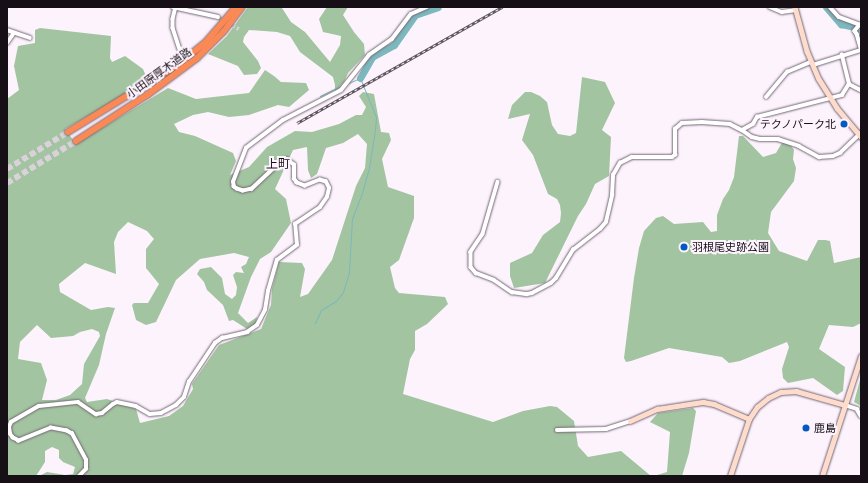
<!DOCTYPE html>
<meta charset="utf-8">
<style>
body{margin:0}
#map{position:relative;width:868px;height:483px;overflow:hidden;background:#fdf3fd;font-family:Montserrat,"Noto Sans JP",sans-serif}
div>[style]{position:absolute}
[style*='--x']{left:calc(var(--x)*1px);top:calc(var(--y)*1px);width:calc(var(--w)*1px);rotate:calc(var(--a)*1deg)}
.forest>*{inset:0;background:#a2c4a0}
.stream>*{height:1px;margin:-0.5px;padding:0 0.5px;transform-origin:0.5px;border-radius:0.5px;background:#7cb8bd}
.river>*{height:7px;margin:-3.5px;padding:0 3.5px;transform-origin:3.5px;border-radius:3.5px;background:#7cb8bd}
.street-tunnel>*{height:3.5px;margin-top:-1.75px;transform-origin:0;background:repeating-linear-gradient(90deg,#dad1da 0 3.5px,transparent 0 5.5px)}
.highway-tunnel>*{height:6px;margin-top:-3px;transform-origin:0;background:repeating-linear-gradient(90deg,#dad1da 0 6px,transparent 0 9px)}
.roads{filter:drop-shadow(0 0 1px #756674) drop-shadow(0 0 1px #756674)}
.street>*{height:3.5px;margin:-1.75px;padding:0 1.75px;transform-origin:1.75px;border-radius:1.75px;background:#fff}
.secondary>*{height:4.5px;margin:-2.25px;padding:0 2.25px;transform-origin:2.25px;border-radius:2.25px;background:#fedccc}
.highway>*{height:6px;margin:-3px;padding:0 3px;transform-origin:3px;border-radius:3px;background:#fb8956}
.rail>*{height:2.5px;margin-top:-1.25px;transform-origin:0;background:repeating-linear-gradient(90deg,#fdf3fd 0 3px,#5d565d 0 6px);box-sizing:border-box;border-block:1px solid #5d565d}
.dots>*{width:11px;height:11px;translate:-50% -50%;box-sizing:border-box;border:2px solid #fdf3fd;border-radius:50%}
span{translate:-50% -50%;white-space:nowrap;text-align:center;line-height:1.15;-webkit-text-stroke:4px #fdf3fd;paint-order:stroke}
.street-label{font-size:11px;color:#161016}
.poi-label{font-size:11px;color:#161016}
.right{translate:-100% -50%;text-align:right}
.left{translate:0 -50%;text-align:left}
.neighbourhood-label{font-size:12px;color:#161016}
.frame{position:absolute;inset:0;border:8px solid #161016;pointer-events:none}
</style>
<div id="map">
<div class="forest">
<i style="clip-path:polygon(248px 7px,282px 8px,291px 22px,305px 32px,330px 62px,340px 45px,341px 36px,323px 32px,319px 19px,327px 7px,348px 7px,343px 15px,354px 32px,364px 44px,365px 55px,348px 73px,344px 82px,335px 91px,335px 85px,333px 77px,300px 52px,290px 36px,277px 32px,249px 30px,244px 37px,243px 42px,258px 61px,261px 68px,257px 74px,244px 75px,238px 66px,208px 54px,227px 36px)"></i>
<i style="clip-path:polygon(evenodd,40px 28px,111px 36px,110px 58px,112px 62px,125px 56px,143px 69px,146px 76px,145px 83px,65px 129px,76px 144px,168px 88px,196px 99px,249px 93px,265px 70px,274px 76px,281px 82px,306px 83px,309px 90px,289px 107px,278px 105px,249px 115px,229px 117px,208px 112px,193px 115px,174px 124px,179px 132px,195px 136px,233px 153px,236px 161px,230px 175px,249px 167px,267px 147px,295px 131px,312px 132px,339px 124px,356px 115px,362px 115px,366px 107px,359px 96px,363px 92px,374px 94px,381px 132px,389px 133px,391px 140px,382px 159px,388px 187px,414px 196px,414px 218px,399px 260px,390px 267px,395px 288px,399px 293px,445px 297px,448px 304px,427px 324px,415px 331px,415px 350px,410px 359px,403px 394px,493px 422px,523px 411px,550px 406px,557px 407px,574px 421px,578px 446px,588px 457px,621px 451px,651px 476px,39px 476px,47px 472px,65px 475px,73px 474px,75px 467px,63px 462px,59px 458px,59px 450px,52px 447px,45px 451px,45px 462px,36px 476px,7px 476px,7px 99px,19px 90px,14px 66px,18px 46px,35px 43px,35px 30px,40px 28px,358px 134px,367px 144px,365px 168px,356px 186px,332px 260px,308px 294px,300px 297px,305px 269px,302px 263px,279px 262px,272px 289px,271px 305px,261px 329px,219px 345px,192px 384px,193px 389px,183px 406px,169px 416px,140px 423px,136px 409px,107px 399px,87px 402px,85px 398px,99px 365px,106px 334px,115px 308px,108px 307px,91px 310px,60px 292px,59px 284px,85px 263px,116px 274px,114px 242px,118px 232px,128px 222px,147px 231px,154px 239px,146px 249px,146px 268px,159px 284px,148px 303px,134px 303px,132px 305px,136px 320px,146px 325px,156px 322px,176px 280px,200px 259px,234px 253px,249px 257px,246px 264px,241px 267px,244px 273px,236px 272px,233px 275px,237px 287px,236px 295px,232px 299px,225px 294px,222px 278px,211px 267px,200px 269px,197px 274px,204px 282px,207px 290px,223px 305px,229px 321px,233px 320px,247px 329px,256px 324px,257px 317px,248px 323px,238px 313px,251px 277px,260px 259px,271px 252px,291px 223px,286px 199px,275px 189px,293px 150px,307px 147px,308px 170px,311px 178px,317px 174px,326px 148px,343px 143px,358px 134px,40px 28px,37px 325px,51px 338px,73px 336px,80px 332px,92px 329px,99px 332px,100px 336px,84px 364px,82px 384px,70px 395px,56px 400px,42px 400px,47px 380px,41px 363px,18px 359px,20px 342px,37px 325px)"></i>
<i style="clip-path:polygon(582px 77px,605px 82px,615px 103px,602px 130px,611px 137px,609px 176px,595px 184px,586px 204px,578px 216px,545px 283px,514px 288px,510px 276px,510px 263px,532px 253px,543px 235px,560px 222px,561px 213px,560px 205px,557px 199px,548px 194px,533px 155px,522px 140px,530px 114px,508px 119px,512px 105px,525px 92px,531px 92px,540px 96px,547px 102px,552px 125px,558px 134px,570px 136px,576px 133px)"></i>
<i style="clip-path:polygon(739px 136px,743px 136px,763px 157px,776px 153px,783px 141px,788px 141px,794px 150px,793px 159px,796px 168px,794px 181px,771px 212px,768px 233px,779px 251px,807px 261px,818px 240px,825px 240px,830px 241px,834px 263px,861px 257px,861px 323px,853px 327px,829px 325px,819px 349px,845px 367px,843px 391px,837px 395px,813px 378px,788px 383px,783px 378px,782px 369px,789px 347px,787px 342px,740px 361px,729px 363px,722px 357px,669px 348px,631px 361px,626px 362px,624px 358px,634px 278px,639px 248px,644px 231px,656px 218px,663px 216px,674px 224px,703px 222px,711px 232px,717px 231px,717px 215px,723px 199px,729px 190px,734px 177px)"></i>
<i style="clip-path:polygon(860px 380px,861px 380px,861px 406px,854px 402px)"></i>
<i style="clip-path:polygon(693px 408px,696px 411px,689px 453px,682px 476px,654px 476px,667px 472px,670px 432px,650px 422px,658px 413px)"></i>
</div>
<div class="stream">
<i style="--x:432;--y:7;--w:3;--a:90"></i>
<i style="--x:320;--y:96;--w:25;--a:-26"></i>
<i style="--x:315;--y:323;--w:14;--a:-65"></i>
<i style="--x:321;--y:310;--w:17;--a:-31"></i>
<i style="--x:336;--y:301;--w:11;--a:-52"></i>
<i style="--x:343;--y:292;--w:21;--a:-73"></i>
<i style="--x:349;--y:272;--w:53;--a:-86.8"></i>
<i style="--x:352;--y:219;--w:25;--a:-69"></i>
<i style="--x:361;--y:196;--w:29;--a:-74"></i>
<i style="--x:369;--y:168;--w:39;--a:-81"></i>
<i style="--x:375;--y:129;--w:12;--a:-85"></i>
<i style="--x:376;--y:117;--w:42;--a:-112.3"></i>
<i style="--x:360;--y:78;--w:12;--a:156"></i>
</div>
<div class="river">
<i style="--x:826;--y:7;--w:23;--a:49"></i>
<i style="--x:841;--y:24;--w:13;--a:13"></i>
<i style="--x:854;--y:27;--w:9;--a:41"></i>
<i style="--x:360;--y:78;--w:24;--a:-60"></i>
<i style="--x:372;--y:57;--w:25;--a:-29"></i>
<i style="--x:394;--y:45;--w:37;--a:-55"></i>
<i style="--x:415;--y:15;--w:24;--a:-19"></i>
</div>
<div class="street-tunnel">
<i style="--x:218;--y:17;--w:24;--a:30"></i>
</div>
<div class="highway-tunnel">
<i style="--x:7;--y:169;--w:71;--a:-31.2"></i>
<i style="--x:7;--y:183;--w:81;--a:-31.3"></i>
</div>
<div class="roads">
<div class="street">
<i style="--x:173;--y:7;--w:46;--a:12.5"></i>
<i style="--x:176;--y:7;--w:12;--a:104"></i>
<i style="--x:173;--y:19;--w:9;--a:90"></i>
<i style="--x:173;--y:28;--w:23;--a:72"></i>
<i style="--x:770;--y:7;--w:13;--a:23"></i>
<i style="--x:782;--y:12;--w:14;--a:-8"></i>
<i style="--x:830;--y:7;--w:13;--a:48"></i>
<i style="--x:839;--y:17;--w:23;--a:20"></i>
<i style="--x:860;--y:25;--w:8;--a:130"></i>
<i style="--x:855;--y:31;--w:4;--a:56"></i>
<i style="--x:857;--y:34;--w:15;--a:74"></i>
<i style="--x:7;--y:30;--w:24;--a:19"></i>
<i style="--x:7;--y:43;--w:12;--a:-55"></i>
<i style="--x:813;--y:65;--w:50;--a:-17.4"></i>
<i style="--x:849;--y:84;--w:13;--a:27"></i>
<i style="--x:766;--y:97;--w:33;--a:-50"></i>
<i style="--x:787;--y:72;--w:26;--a:-23"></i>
<i style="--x:742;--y:130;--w:12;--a:35"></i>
<i style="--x:752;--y:137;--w:8;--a:14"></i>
<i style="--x:760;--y:139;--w:18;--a:0"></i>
<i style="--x:778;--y:139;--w:22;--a:18"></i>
<i style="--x:799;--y:146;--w:23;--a:29"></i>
<i style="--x:819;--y:157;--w:14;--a:-4"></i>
<i style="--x:833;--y:156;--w:8;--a:-23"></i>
<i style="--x:840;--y:153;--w:29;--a:-44"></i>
<i style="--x:498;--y:182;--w:54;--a:106.1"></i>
<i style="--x:483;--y:234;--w:22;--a:124"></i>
<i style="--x:471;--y:252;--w:15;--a:90"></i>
<i style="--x:471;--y:267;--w:8;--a:50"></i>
<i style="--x:476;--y:273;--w:19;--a:21"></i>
<i style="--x:494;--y:280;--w:22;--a:34"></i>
<i style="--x:512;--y:292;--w:15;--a:8"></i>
<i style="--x:527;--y:294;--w:5;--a:-11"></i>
<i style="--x:532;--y:293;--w:21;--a:-28"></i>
<i style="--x:551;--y:283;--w:7;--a:-45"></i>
<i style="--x:556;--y:278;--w:33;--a:-59"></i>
<i style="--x:573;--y:250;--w:34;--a:-38"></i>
<i style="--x:600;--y:229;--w:9;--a:-49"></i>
<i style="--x:606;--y:222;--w:28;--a:-77"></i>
<i style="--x:612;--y:195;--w:20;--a:-87"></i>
<i style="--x:613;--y:175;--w:14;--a:-60"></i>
<i style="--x:620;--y:163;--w:13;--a:-27"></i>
<i style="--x:632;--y:157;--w:40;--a:0"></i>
<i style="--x:672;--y:157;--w:4;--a:-34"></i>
<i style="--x:675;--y:155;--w:26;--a:-90"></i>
<i style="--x:675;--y:129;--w:9;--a:-41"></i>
<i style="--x:682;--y:123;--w:20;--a:-3"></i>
<i style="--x:702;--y:122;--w:28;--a:4"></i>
<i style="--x:730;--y:124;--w:13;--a:27"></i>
<i style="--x:742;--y:130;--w:13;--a:-29"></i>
<i style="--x:753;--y:124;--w:8;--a:-60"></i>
<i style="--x:757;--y:117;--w:88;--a:-14.5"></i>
<i style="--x:842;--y:95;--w:13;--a:-58"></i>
<i style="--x:849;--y:84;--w:30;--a:-104"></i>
<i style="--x:845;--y:405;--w:13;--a:18"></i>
<i style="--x:857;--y:409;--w:8;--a:60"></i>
<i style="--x:557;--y:430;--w:49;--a:-1.2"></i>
<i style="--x:606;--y:429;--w:25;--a:-18"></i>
<i style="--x:79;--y:476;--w:10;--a:-45"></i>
<i style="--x:86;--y:469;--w:9;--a:-90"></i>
<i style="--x:86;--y:460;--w:30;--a:-118"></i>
<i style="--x:72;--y:434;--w:6;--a:-149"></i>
<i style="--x:67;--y:431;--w:16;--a:-169"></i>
<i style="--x:51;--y:428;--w:35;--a:158"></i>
<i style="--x:19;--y:441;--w:7;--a:-153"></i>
<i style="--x:13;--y:438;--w:5;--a:-127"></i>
<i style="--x:10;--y:434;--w:7;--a:-98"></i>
<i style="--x:9;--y:427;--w:5;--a:-68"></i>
<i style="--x:11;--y:422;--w:32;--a:-30"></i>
<i style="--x:39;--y:406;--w:39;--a:-6"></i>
<i style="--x:78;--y:402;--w:22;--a:34"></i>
<i style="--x:96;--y:414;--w:6;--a:-9"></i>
<i style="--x:102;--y:413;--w:14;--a:-39"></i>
<i style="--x:113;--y:404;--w:4;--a:-27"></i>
<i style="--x:117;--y:402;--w:19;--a:12"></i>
<i style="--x:136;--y:406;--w:16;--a:30"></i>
<i style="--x:150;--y:414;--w:11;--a:-5"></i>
<i style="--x:161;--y:413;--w:17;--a:-28"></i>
<i style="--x:176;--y:405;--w:11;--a:-45"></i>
<i style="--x:184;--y:397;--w:16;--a:-72"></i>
<i style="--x:189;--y:382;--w:47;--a:-56.3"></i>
<i style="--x:215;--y:343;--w:9;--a:-36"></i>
<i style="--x:222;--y:338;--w:26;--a:-13"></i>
<i style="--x:247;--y:332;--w:12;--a:-35"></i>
<i style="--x:257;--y:325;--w:17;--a:-62"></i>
<i style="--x:265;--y:310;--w:19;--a:-81"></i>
<i style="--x:268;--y:291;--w:32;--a:-74"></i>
<i style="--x:277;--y:260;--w:25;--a:-37"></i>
<i style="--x:297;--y:245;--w:21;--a:-95"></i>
<i style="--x:295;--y:224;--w:30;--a:-34"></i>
<i style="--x:320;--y:207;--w:12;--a:-55"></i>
<i style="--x:327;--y:197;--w:9;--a:-77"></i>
<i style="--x:329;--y:188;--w:7;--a:-117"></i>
<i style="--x:326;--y:182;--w:6;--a:-162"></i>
<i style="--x:320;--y:180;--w:16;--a:158"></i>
<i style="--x:305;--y:186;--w:9;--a:-159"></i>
<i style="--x:297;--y:183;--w:5;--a:-127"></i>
<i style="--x:294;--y:179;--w:14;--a:-90"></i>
<i style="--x:294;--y:165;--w:9;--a:-144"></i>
<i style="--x:287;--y:160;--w:6;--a:162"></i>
<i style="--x:281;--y:162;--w:40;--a:137"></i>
<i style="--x:252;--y:189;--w:9;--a:167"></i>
<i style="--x:243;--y:191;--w:6;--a:-162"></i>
<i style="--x:237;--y:189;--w:4;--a:-146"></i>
<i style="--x:234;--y:187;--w:5;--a:-101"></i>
<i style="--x:233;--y:182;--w:36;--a:-69"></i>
<i style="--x:246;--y:148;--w:46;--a:-37.1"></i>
<i style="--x:283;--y:120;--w:65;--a:-27.3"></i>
<i style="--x:341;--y:90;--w:45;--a:-51.3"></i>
<i style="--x:369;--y:55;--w:28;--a:-35"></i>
<i style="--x:392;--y:39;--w:31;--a:-53"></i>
<i style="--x:411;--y:14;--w:17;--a:-24"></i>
</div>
<div class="secondary">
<i style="--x:795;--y:7;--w:46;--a:74.7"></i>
<i style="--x:807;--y:51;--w:30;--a:67"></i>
<i style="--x:819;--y:79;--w:34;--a:58"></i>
<i style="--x:837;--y:108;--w:38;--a:50"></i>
<i style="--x:630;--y:421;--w:30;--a:-24"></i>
<i style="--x:657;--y:409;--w:47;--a:-8.7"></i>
<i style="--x:703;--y:402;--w:11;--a:10"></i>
<i style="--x:714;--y:404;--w:38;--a:23"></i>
<i style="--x:730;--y:476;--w:60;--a:-71.6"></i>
<i style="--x:749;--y:419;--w:14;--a:-56"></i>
<i style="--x:757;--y:407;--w:14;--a:-39"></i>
<i style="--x:768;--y:398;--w:14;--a:-25"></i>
<i style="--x:781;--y:392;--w:15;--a:-4"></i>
<i style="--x:796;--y:391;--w:51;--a:15.9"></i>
<i style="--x:822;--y:476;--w:126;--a:-72"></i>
</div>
<div class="highway">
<i style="--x:68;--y:132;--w:132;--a:-31.6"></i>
<i style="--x:180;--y:63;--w:32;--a:-39"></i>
<i style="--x:205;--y:43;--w:48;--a:-49.3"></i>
<i style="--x:76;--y:141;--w:85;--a:-32.9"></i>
<i style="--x:147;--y:95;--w:62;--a:-36.5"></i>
<i style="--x:197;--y:58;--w:38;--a:-45"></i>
<i style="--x:224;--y:31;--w:30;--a:-53"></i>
</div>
</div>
<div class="rail">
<i style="--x:297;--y:123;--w:236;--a:-29.5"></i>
</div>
<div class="dots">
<i style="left:844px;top:124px;background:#0259c2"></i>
<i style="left:684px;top:247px;background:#0259c2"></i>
<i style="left:806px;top:428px;background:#0259c2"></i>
</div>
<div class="street-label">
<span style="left:159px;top:73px;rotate:-36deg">小田原厚木道路</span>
</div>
<div class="poi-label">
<span class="right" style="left:836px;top:124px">テクノパーク北</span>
<span class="left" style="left:692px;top:247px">羽根尾史跡公園</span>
<span class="left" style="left:814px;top:428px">鹿島</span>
</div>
<div class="neighbourhood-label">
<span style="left:278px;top:164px">上町</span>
</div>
<div class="frame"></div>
</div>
